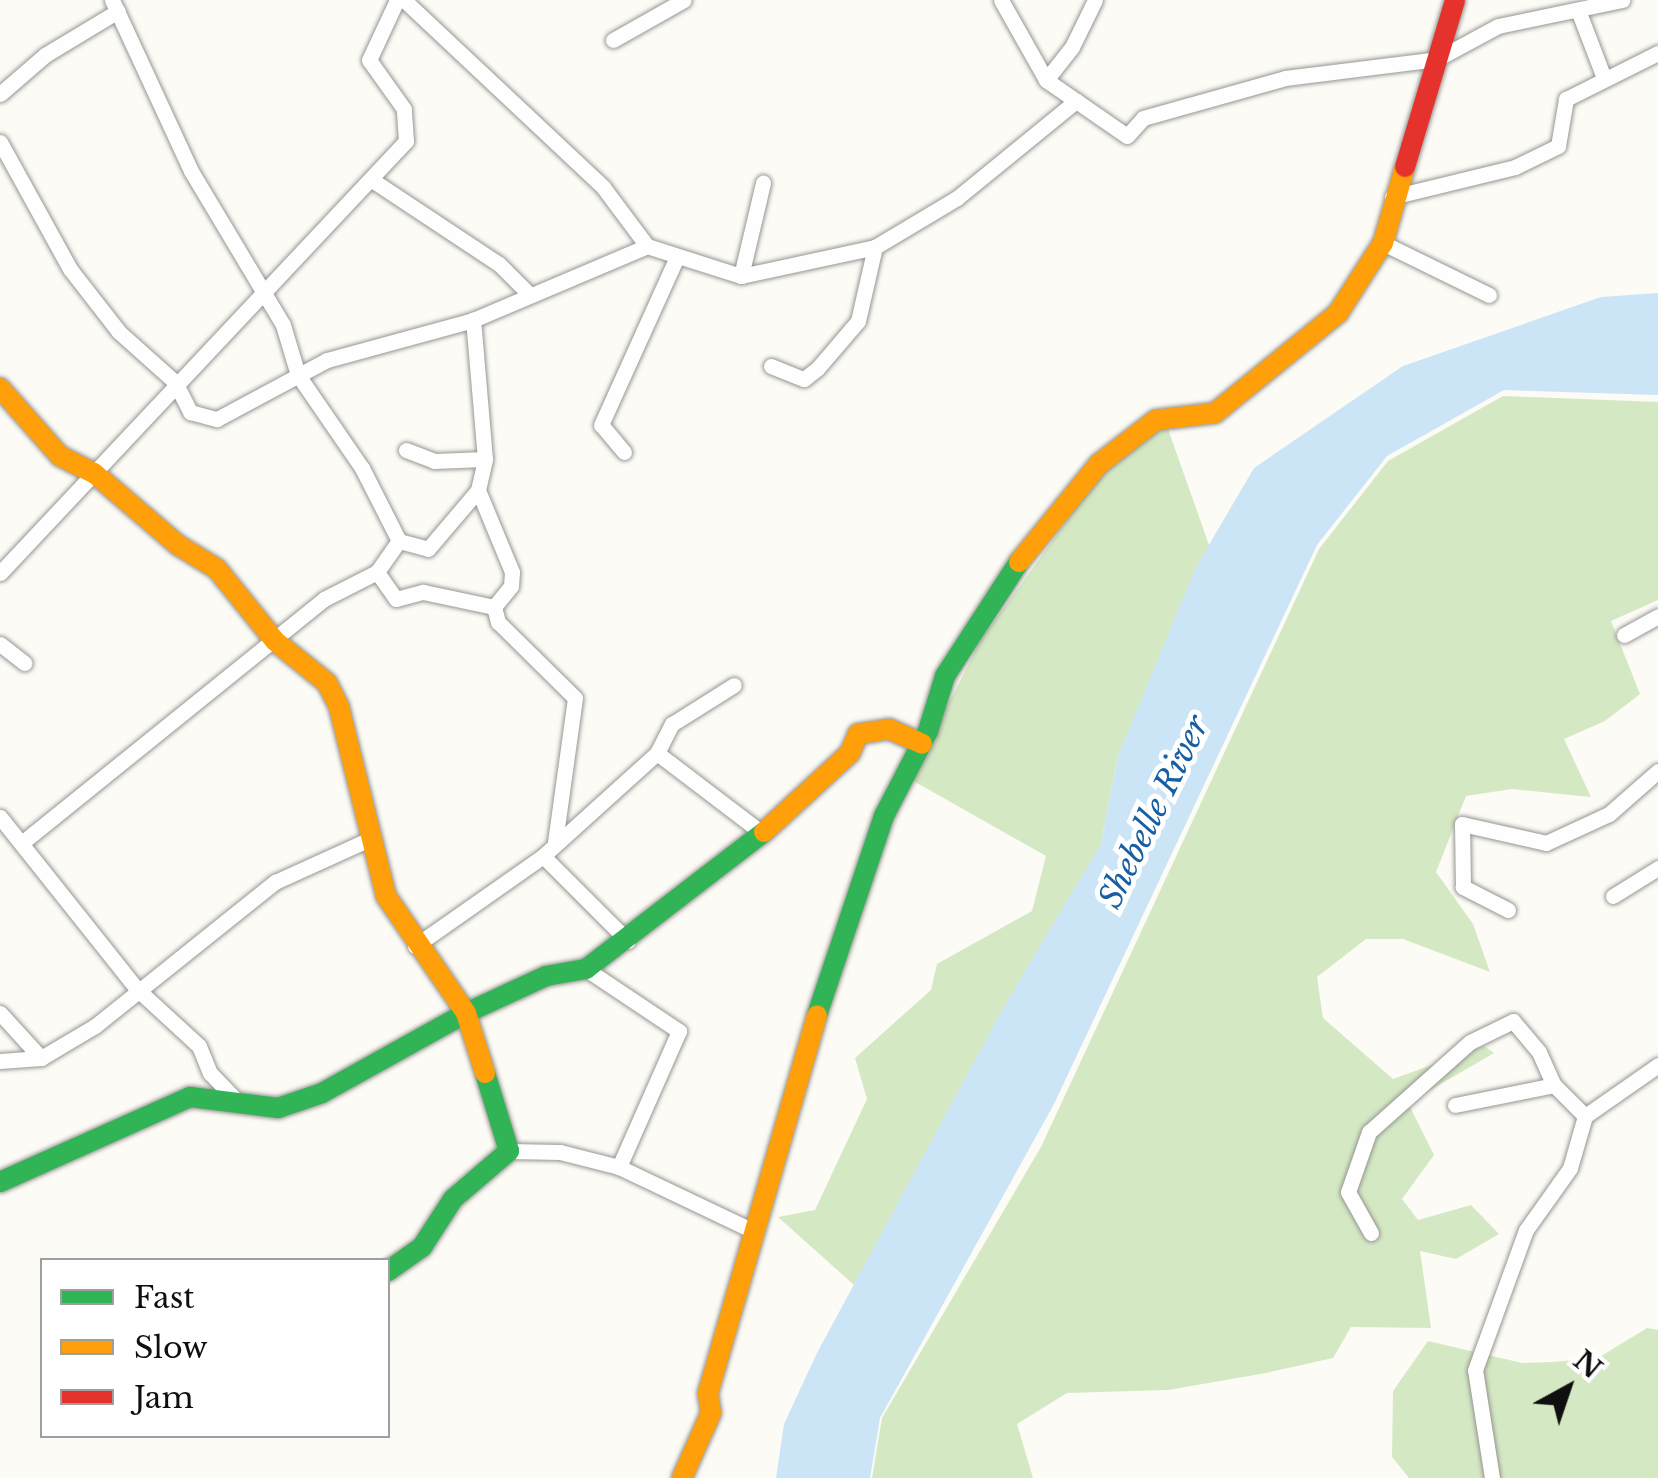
<!DOCTYPE html>
<style>
body{margin:0}
#map{position:relative;width:1658px;height:1478px;overflow:hidden;background:#fcfbf5;font-family:"Libre Baskerville",serif}
div>[style]{position:absolute}
[style*='--x']{left:calc(var(--x)*1px);top:calc(var(--y)*1px);width:calc(var(--w)*1px);rotate:calc(var(--a)*1deg)}
.forest>*{inset:0;background:#d4e9c3}
.water>*{inset:0;background:#cbe5f6}
.roads{filter:drop-shadow(0 0 2px #969593) drop-shadow(0 0 2px #969593)}
.street>*{height:15px;margin:-7.5px;padding:0 7.5px;transform-origin:7.5px;border-radius:7.5px;background:#fffefe}
.fast>*{height:20px;margin:-10px;padding:0 10px;transform-origin:10px;border-radius:10px;background:#30b455}
.slow>*{height:20px;margin:-10px;padding:0 10px;transform-origin:10px;border-radius:10px;background:#ff9f0a}
.jam>*{height:20px;margin:-10px;padding:0 10px;transform-origin:10px;border-radius:10px;background:#e5322d}
span{translate:-50% -50%;white-space:nowrap;text-align:center;line-height:1.15;-webkit-text-stroke:10px #fff;paint-order:stroke}
.water-label{font-size:32px;color:#175ea3;font-style:italic}
.legend{position:absolute;left:40px;top:1258px;width:350px;height:180px;box-sizing:border-box;background:#fff;border:2px solid #9f9f9f;margin:0;padding:12px 18px;list-style:none;font-size:30px;color:#0f0f0f}
.legend li{display:flex;align-items:center;gap:20px;height:50px}
.legend b{width:50px;border:2px solid #9f9f9f}
.north{position:absolute;left:1518px;top:1338px;width:100px;height:100px;-webkit-text-stroke:8px #fff;paint-order:stroke;rotate:40deg;font-size:28px;font-weight:700;line-height:40px;text-align:center;color:#0f0f0f}
.north::after{content:'';display:block;margin:auto;width:35px;height:45px;background:#0f0f0f;clip-path:polygon(50% 0,100% 100%,50% 72%,0 100%)}
</style>
<div id="map">
<div class="forest">
<i style="clip-path:polygon(1503px 396px,1658px 402px,1658px 600px,1611px 621px,1640px 694px,1605px 721px,1564px 739px,1591px 797px,1512px 789px,1466px 796px,1436px 872px,1473px 924px,1490px 972px,1403px 939px,1366px 939px,1317px 977px,1323px 1018px,1393px 1079px,1484px 1046px,1494px 1053px,1408px 1103px,1434px 1155px,1402px 1199px,1418px 1220px,1471px 1205px,1499px 1234px,1456px 1259px,1420px 1251px,1431px 1328px,1351px 1327px,1333px 1358px,1266px 1373px,1168px 1390px,1067px 1393px,1017px 1424px,1033px 1478px,872px 1478px,882px 1418px,1041px 1147px,1319px 549px,1388px 461px)"></i>
<i style="clip-path:polygon(1155px 426px,1168px 429px,1209px 545px,1118px 756px,1101px 844px,854px 1285px,778px 1217px,815px 1210px,867px 1099px,855px 1058px,931px 990px,937px 964px,1032px 911px,1046px 856px,910px 779px,981px 640px,1107px 465px)"></i>
<i style="clip-path:polygon(1647px 1328px,1658px 1330px,1658px 1478px,1409px 1478px,1392px 1457px,1393px 1391px,1428px 1341px,1522px 1363px,1552px 1362px,1598px 1358px)"></i>
</div>
<div class="water">
<i style="clip-path:polygon(1658px 293px,1658px 395px,1504px 390px,1387px 456px,1317px 545px,1054px 1104px,880px 1418px,870px 1478px,776px 1478px,784px 1424px,817px 1353px,1002px 1010px,1101px 844px,1118px 756px,1196px 567px,1254px 468px,1403px 366px,1601px 297px)"></i>
</div>
<div class="roads">
<div class="street">
<i style="--x:112;--y:0;--w:188;--a:65.2"></i>
<i style="--x:191;--y:171;--w:179;--a:59.1"></i>
<i style="--x:283;--y:325;--w:52;--a:73.3"></i>
<i style="--x:298;--y:375;--w:113;--a:55.5"></i>
<i style="--x:362;--y:468;--w:82;--a:63.1"></i>
<i style="--x:399;--y:541;--w:30;--a:15"></i>
<i style="--x:428;--y:549;--w:77;--a:-49.7"></i>
<i style="--x:478;--y:490;--w:32;--a:-77"></i>
<i style="--x:485;--y:459;--w:140;--a:-94.9"></i>
<i style="--x:404;--y:0;--w:273;--a:43.2"></i>
<i style="--x:603;--y:187;--w:74;--a:53.3"></i>
<i style="--x:647;--y:246;--w:99;--a:17.7"></i>
<i style="--x:741;--y:276;--w:137;--a:-12.2"></i>
<i style="--x:875;--y:247;--w:96;--a:-30.9"></i>
<i style="--x:957;--y:198;--w:154;--a:-39.2"></i>
<i style="--x:1001;--y:0;--w:92;--a:60.6"></i>
<i style="--x:1046;--y:80;--w:98;--a:34.7"></i>
<i style="--x:1127;--y:136;--w:24;--a:-48"></i>
<i style="--x:1143;--y:118;--w:148;--a:-15.7"></i>
<i style="--x:1285;--y:78;--w:153;--a:-7.1"></i>
<i style="--x:1437;--y:59;--w:69;--a:-28.4"></i>
<i style="--x:1498;--y:26;--w:127;--a:-11.8"></i>
<i style="--x:1578;--y:10;--w:73;--a:69.1"></i>
<i style="--x:613;--y:40;--w:81;--a:-29.4"></i>
<i style="--x:1046;--y:80;--w:42;--a:-51.8"></i>
<i style="--x:1072;--y:47;--w:52;--a:-63.9"></i>
<i style="--x:0;--y:94;--w:60;--a:-40.9"></i>
<i style="--x:45;--y:55;--w:85;--a:-31.1"></i>
<i style="--x:0;--y:142;--w:145;--a:61.1"></i>
<i style="--x:70;--y:269;--w:80;--a:52.1"></i>
<i style="--x:119;--y:332;--w:75;--a:41.8"></i>
<i style="--x:175;--y:382;--w:34;--a:63"></i>
<i style="--x:190;--y:412;--w:28;--a:15"></i>
<i style="--x:217;--y:419;--w:125;--a:-28.2"></i>
<i style="--x:327;--y:360;--w:151;--a:-15.3"></i>
<i style="--x:473;--y:320;--w:189;--a:-23"></i>
<i style="--x:372;--y:180;--w:152;--a:33.5"></i>
<i style="--x:499;--y:264;--w:42;--a:45"></i>
<i style="--x:1392;--y:197;--w:127;--a:-13.7"></i>
<i style="--x:1515;--y:167;--w:48;--a:-26"></i>
<i style="--x:1558;--y:146;--w:48;--a:-80.3"></i>
<i style="--x:1566;--y:99;--w:103;--a:-26.6"></i>
<i style="--x:1383;--y:243;--w:118;--a:26.1"></i>
<i style="--x:741;--y:276;--w:96;--a:-76.7"></i>
<i style="--x:771;--y:366;--w:35;--a:22"></i>
<i style="--x:804;--y:379;--w:16;--a:-38"></i>
<i style="--x:817;--y:369;--w:63;--a:-49.5"></i>
<i style="--x:858;--y:321;--w:76;--a:-77.1"></i>
<i style="--x:406;--y:450;--w:30;--a:21"></i>
<i style="--x:434;--y:461;--w:51;--a:-2.2"></i>
<i style="--x:624;--y:452;--w:35;--a:-130"></i>
<i style="--x:601;--y:425;--w:184;--a:-65.7"></i>
<i style="--x:478;--y:490;--w:89;--a:67.5"></i>
<i style="--x:512;--y:572;--w:14;--a:94"></i>
<i style="--x:511;--y:586;--w:27;--a:129"></i>
<i style="--x:494;--y:607;--w:16;--a:75"></i>
<i style="--x:498;--y:622;--w:108;--a:44.6"></i>
<i style="--x:575;--y:698;--w:146;--a:97.9"></i>
<i style="--x:377;--y:572;--w:33;--a:55"></i>
<i style="--x:396;--y:599;--w:28;--a:-15"></i>
<i style="--x:423;--y:592;--w:73;--a:11.9"></i>
<i style="--x:0;--y:573;--w:593;--a:-46.78"></i>
<i style="--x:406;--y:141;--w:32;--a:-94"></i>
<i style="--x:404;--y:109;--w:60;--a:-125.5"></i>
<i style="--x:369;--y:60;--w:66;--a:-65"></i>
<i style="--x:1624;--y:635;--w:39;--a:-29"></i>
<i style="--x:0;--y:644;--w:31;--a:38"></i>
<i style="--x:657;--y:753;--w:132;--a:37.3"></i>
<i style="--x:0;--y:817;--w:220;--a:51.5"></i>
<i style="--x:137;--y:989;--w:84;--a:42.6"></i>
<i style="--x:199;--y:1046;--w:29;--a:68"></i>
<i style="--x:210;--y:1073;--w:43;--a:45.9"></i>
<i style="--x:23;--y:842;--w:387;--a:-38.9"></i>
<i style="--x:324;--y:599;--w:59;--a:-27"></i>
<i style="--x:377;--y:572;--w:38;--a:-55"></i>
<i style="--x:543;--y:856;--w:120;--a:45"></i>
<i style="--x:1613;--y:896;--w:53;--a:-31.9"></i>
<i style="--x:1508;--y:910;--w:51;--a:-152.9"></i>
<i style="--x:1463;--y:887;--w:63;--a:-90.9"></i>
<i style="--x:1462;--y:824;--w:86;--a:12.7"></i>
<i style="--x:1546;--y:843;--w:69;--a:-24.7"></i>
<i style="--x:1609;--y:814;--w:65;--a:-41.3"></i>
<i style="--x:415;--y:946;--w:156;--a:-35.1"></i>
<i style="--x:543;--y:856;--w:154;--a:-42.1"></i>
<i style="--x:657;--y:753;--w:33;--a:-63"></i>
<i style="--x:672;--y:724;--w:73;--a:-32.2"></i>
<i style="--x:586;--y:969;--w:112;--a:33.7"></i>
<i style="--x:679;--y:1031;--w:149;--a:113.8"></i>
<i style="--x:0;--y:1013;--w:61;--a:47.7"></i>
<i style="--x:0;--y:1061;--w:41;--a:-4.2"></i>
<i style="--x:41;--y:1058;--w:63;--a:-30.7"></i>
<i style="--x:95;--y:1026;--w:231;--a:-38.7"></i>
<i style="--x:275;--y:882;--w:104;--a:-24.4"></i>
<i style="--x:1455;--y:1105;--w:101;--a:-11.4"></i>
<i style="--x:509;--y:1151;--w:51;--a:1.1"></i>
<i style="--x:560;--y:1152;--w:61;--a:14.3"></i>
<i style="--x:619;--y:1167;--w:146;--a:25.5"></i>
<i style="--x:1371;--y:1233;--w:47;--a:-119.3"></i>
<i style="--x:1348;--y:1192;--w:64;--a:-70.7"></i>
<i style="--x:1369;--y:1132;--w:135;--a:-41.7"></i>
<i style="--x:1470;--y:1042;--w:48;--a:-26"></i>
<i style="--x:1513;--y:1021;--w:40;--a:50"></i>
<i style="--x:1539;--y:1052;--w:36;--a:66"></i>
<i style="--x:1554;--y:1085;--w:44;--a:45"></i>
<i style="--x:1492;--y:1478;--w:109;--a:-98.9"></i>
<i style="--x:1475;--y:1370;--w:149;--a:-70"></i>
<i style="--x:1526;--y:1230;--w:76;--a:-54.6"></i>
<i style="--x:1570;--y:1168;--w:54;--a:-73.9"></i>
<i style="--x:1585;--y:1116;--w:89;--a:-34.9"></i>
</div>
<div class="fast">
<i style="--x:817;--y:1015;--w:210;--a:-71.4"></i>
<i style="--x:884;--y:816;--w:96;--a:-62.6"></i>
<i style="--x:928;--y:731;--w:58;--a:-72.8"></i>
<i style="--x:945;--y:676;--w:136;--a:-57"></i>
<i style="--x:0;--y:1182;--w:208;--a:-24.1"></i>
<i style="--x:190;--y:1097;--w:89;--a:7.1"></i>
<i style="--x:278;--y:1108;--w:46;--a:-18.8"></i>
<i style="--x:322;--y:1093;--w:165;--a:-29.1"></i>
<i style="--x:466;--y:1013;--w:88;--a:-24.8"></i>
<i style="--x:546;--y:976;--w:41;--a:-9.9"></i>
<i style="--x:586;--y:969;--w:225;--a:-37.6"></i>
<i style="--x:388;--y:1271;--w:42;--a:-35.2"></i>
<i style="--x:422;--y:1247;--w:57;--a:-57.1"></i>
<i style="--x:453;--y:1199;--w:74;--a:-40.6"></i>
<i style="--x:509;--y:1151;--w:82;--a:-107.1"></i>
</div>
<div class="slow">
<i style="--x:0;--y:388;--w:91;--a:48.6"></i>
<i style="--x:60;--y:456;--w:38;--a:27"></i>
<i style="--x:94;--y:473;--w:111;--a:40.6"></i>
<i style="--x:178;--y:545;--w:46;--a:31.6"></i>
<i style="--x:217;--y:569;--w:92;--a:51.1"></i>
<i style="--x:275;--y:641;--w:67;--a:38.9"></i>
<i style="--x:327;--y:683;--w:27;--a:63"></i>
<i style="--x:339;--y:707;--w:195;--a:76"></i>
<i style="--x:386;--y:896;--w:142;--a:55.6"></i>
<i style="--x:466;--y:1013;--w:63;--a:72.4"></i>
<i style="--x:1019;--y:562;--w:127;--a:-50.8"></i>
<i style="--x:1099;--y:464;--w:72;--a:-37.7"></i>
<i style="--x:1156;--y:420;--w:59;--a:-6.8"></i>
<i style="--x:1215;--y:413;--w:159;--a:-39.1"></i>
<i style="--x:1338;--y:313;--w:83;--a:-57.3"></i>
<i style="--x:1383;--y:243;--w:79;--a:-73.9"></i>
<i style="--x:764;--y:832;--w:117;--a:-42.6"></i>
<i style="--x:850;--y:753;--w:21;--a:-67"></i>
<i style="--x:858;--y:734;--w:31;--a:-9"></i>
<i style="--x:889;--y:729;--w:36;--a:24"></i>
<i style="--x:682;--y:1478;--w:71;--a:-66"></i>
<i style="--x:711;--y:1413;--w:20;--a:-99"></i>
<i style="--x:708;--y:1393;--w:393;--a:-73.9"></i>
</div>
<div class="jam">
<i style="--x:1405;--y:167;--w:174;--a:-73.3"></i>
</div>
</div>
<div class="water-label">
<span style="left:1154px;top:812px;rotate:-64deg">Shebelle River</span>
</div>
<ul class="legend">
<li><b style="height:12px;background:#30b455"></b>Fast</li>
<li><b style="height:12px;background:#ff9f0a"></b>Slow</li>
<li><b style="height:12px;background:#e5322d"></b>Jam</li>
</ul>
<div class="north">N</div>
</div>
